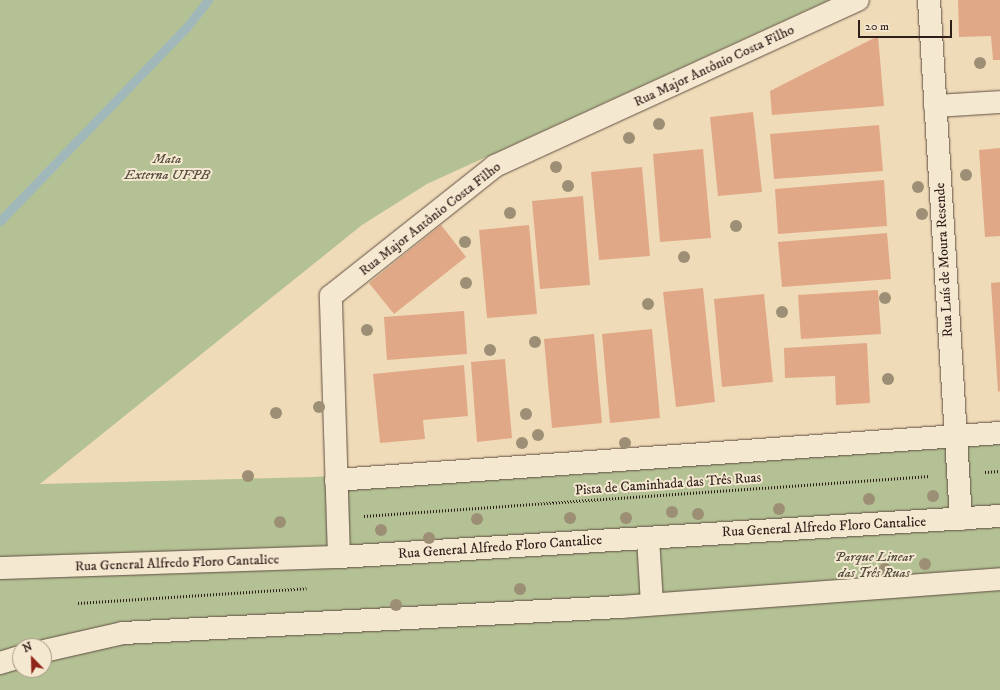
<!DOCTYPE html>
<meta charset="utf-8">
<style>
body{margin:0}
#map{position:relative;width:1000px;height:690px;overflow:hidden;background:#f0dbb8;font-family:"IM FELL DW Pica",serif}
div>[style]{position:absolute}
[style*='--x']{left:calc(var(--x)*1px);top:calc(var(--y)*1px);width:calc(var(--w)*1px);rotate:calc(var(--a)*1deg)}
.green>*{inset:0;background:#b4c194}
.stream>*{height:9px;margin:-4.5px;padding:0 4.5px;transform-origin:4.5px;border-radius:4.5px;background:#a1b8bb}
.building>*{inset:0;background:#e0a887}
.path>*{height:2.5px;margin-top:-1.25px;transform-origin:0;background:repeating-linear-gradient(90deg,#2f1f1a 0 1px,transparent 0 3px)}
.roads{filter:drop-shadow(0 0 1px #5f4e42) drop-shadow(0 0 1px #5f4e42)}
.minor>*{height:22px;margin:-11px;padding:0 11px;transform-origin:11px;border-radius:11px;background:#f5e8d1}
.secondary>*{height:22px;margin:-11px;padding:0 11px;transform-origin:11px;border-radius:11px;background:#f5e8d1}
.trees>*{width:12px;height:12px;margin:-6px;border-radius:50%;background:#9c8f75}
span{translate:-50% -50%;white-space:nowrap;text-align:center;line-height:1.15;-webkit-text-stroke:4px #f5e8d1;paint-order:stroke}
.street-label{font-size:14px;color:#2f1f1a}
.park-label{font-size:14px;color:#57503f;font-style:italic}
.north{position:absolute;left:12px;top:638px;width:40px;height:40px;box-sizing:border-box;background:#f5e8d1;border:1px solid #a69888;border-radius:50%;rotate:337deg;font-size:11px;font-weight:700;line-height:16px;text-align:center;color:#2f1f1a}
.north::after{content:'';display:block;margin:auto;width:14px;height:18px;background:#8f2418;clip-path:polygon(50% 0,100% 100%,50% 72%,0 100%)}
.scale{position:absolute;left:858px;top:20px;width:94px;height:18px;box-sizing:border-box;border:2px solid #2f1f1a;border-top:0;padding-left:5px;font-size:12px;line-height:14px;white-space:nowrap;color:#2f1f1a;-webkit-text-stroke:3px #f5e8d1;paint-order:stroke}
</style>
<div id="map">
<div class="green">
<i style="clip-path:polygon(evenodd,0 0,829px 0,427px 184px,362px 225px,40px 484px,314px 477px,1000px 431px,1000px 690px,0 690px,0 0,20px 646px,44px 646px,44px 670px,20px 670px,20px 646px)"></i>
</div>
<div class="stream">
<i style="--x:0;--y:221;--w:268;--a:-46.1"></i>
<i style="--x:186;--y:28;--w:36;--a:-52"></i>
</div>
<div class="building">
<i style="clip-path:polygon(958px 0,1000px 0,1000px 60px,993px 60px,991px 36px,959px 37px)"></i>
<i style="clip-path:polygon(878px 36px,884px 106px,772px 115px,770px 91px)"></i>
<i style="clip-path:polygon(753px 112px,762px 192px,718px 196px,710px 117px)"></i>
<i style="clip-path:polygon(879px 125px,883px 171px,774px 179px,770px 134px)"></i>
<i style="clip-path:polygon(1000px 148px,1000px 236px,985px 237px,979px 150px)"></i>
<i style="clip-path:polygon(703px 149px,711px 238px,660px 242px,653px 154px)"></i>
<i style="clip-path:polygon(642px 167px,650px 256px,599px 260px,591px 172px)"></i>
<i style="clip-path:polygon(884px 180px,887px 226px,778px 234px,775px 189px)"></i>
<i style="clip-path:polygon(583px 196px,590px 285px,540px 289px,532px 201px)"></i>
<i style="clip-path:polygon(441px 225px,466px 257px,394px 314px,369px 283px)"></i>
<i style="clip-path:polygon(529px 225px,537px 314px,487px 318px,479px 230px)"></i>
<i style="clip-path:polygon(887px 233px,891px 279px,782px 287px,778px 242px)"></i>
<i style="clip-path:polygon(1000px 282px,1000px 391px,998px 392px,991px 283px)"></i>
<i style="clip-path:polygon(703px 288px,715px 402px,676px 407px,663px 292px)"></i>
<i style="clip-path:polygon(878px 290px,881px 334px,801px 339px,798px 295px)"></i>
<i style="clip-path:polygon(764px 294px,773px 382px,722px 387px,714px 299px)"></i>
<i style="clip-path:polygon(464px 311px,467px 354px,387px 360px,384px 317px)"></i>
<i style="clip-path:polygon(652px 329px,660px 418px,610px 423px,602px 334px)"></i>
<i style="clip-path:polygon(594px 334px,602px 423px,552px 428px,544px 339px)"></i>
<i style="clip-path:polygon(867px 343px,870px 403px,836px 405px,835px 376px,785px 378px,784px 348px)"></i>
<i style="clip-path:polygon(505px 359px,512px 438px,477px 442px,471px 362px)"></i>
<i style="clip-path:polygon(464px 365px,468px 416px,423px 420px,425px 439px,380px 443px,373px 374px)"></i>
</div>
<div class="path">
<i style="--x:985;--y:472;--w:15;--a:-4"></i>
<i style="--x:364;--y:516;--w:567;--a:-4.04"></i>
<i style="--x:78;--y:603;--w:229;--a:-3.7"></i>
</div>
<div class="roads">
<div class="minor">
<i style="--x:929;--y:0;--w:520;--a:86.47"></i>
<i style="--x:935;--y:106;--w:65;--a:-3.5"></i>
<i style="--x:336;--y:480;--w:666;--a:-4.05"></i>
<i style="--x:648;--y:538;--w:66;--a:86.5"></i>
<i style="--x:339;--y:557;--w:261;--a:-91.8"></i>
<i style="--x:331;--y:296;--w:209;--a:-38.4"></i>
<i style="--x:495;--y:166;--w:399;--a:-24.6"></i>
</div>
<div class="secondary">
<i style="--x:0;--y:568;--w:339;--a:-1.9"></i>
<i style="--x:339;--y:557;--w:662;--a:-3.55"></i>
<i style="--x:44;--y:651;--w:81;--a:-12.8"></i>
<i style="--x:123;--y:633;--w:499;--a:-3"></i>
<i style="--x:621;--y:607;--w:380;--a:-4.2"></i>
<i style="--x:0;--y:663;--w:21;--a:-17"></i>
</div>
</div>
<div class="trees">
<i style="left:980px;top:63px"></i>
<i style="left:659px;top:124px"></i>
<i style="left:629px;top:138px"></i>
<i style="left:556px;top:167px"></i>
<i style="left:966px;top:175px"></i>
<i style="left:568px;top:186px"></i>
<i style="left:918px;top:187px"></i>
<i style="left:510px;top:213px"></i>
<i style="left:922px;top:214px"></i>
<i style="left:736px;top:226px"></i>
<i style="left:465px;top:242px"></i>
<i style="left:684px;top:257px"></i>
<i style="left:466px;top:283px"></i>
<i style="left:885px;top:298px"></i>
<i style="left:648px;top:304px"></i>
<i style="left:782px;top:312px"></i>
<i style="left:367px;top:330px"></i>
<i style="left:535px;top:342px"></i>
<i style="left:490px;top:350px"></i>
<i style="left:888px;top:379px"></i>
<i style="left:319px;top:407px"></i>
<i style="left:276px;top:413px"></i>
<i style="left:526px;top:414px"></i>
<i style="left:538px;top:435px"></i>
<i style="left:522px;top:443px"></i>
<i style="left:625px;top:443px"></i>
<i style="left:248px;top:476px"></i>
<i style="left:933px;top:496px"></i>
<i style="left:869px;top:499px"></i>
<i style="left:779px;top:509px"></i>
<i style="left:672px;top:512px"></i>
<i style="left:698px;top:514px"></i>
<i style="left:570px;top:518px"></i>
<i style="left:626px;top:518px"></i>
<i style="left:477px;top:519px"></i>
<i style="left:280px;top:522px"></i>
<i style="left:381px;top:530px"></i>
<i style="left:429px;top:538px"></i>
<i style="left:925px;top:564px"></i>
<i style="left:885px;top:569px"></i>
<i style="left:520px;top:589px"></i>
<i style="left:396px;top:605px"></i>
</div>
<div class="street-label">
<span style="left:714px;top:66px;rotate:-25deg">Rua Major Antônio Costa Filho</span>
<span style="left:430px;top:219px;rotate:-38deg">Rua Major Antônio Costa Filho</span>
<span style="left:944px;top:260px;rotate:-93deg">Rua Luís de Moura Resende</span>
<span style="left:668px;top:484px;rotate:-4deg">Pista de Caminhada das Três Ruas</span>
<span style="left:824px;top:527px;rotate:-3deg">Rua General Alfredo Floro Cantalice</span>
<span style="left:500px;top:547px;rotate:-4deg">Rua General Alfredo Floro Cantalice</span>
<span style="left:177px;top:563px;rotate:-2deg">Rua General Alfredo Floro Cantalice</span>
</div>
<div class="park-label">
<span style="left:167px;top:167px">Mata<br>Externa UFPB</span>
<span style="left:874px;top:565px">Parque Linear<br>das Três Ruas</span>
</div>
<div class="north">N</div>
<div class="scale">20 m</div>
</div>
